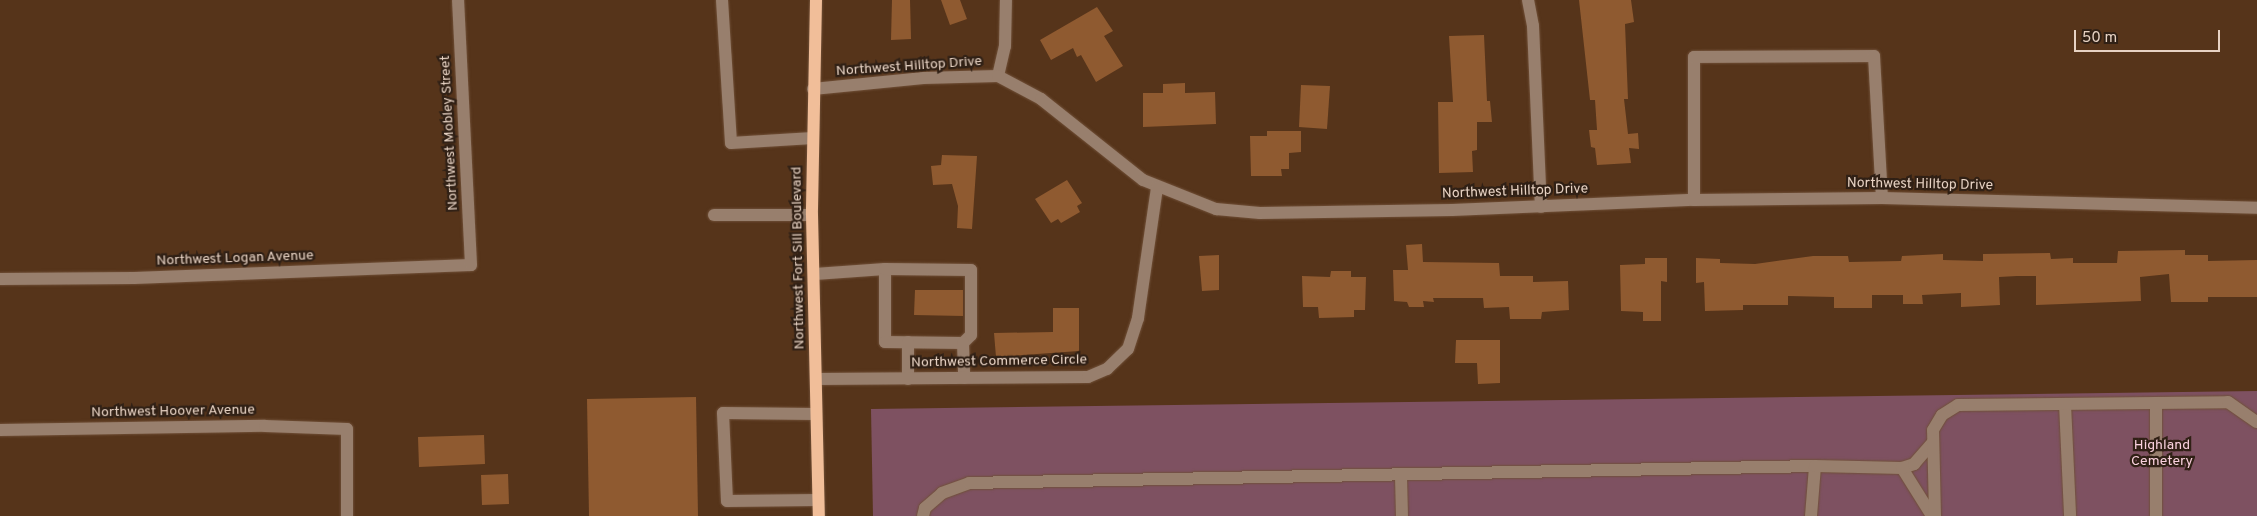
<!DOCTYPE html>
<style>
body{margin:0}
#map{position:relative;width:2257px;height:516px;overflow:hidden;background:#56341a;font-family:Overpass,sans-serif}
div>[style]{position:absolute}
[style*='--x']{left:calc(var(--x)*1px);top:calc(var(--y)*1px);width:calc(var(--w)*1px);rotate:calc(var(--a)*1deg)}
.green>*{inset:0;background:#7e5161}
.building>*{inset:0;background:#8f5a30}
.roads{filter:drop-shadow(0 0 1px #705038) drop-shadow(0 0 1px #705038)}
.minor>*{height:12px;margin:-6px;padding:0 6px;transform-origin:6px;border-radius:6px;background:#987f6d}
.major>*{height:12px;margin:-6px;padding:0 6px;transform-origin:6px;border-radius:6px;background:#f1be99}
span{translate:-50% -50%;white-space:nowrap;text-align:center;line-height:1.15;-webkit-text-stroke:4.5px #302015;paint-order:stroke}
.street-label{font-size:14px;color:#e7d2c3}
.park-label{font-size:14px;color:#fad1de}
.scale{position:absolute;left:2074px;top:30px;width:146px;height:22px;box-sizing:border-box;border:2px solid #e7d2c3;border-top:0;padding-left:6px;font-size:15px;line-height:18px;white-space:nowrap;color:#e7d2c3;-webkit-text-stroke:4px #302015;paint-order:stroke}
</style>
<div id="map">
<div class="green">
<i style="clip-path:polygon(2257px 391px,2257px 516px,873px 516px,871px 409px)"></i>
</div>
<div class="building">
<i style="clip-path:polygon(892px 0,910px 0,911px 39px,891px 40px)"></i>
<i style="clip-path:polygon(941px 0,960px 0,967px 19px,950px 25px)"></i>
<i style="clip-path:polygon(1579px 0,1631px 0,1634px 22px,1625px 24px,1628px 99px,1624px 99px,1628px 134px,1638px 133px,1639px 149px,1629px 148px,1631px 163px,1597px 165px,1595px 148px,1591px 147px,1589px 130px,1597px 130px,1595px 100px,1590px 100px)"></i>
<i style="clip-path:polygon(1097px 7px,1113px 31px,1104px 36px,1123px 66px,1096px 82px,1081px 55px,1077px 57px,1073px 48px,1051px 60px,1040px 40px)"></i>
<i style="clip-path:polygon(1484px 35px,1487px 101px,1490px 101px,1492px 122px,1477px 122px,1477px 150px,1472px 151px,1473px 172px,1439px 173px,1438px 102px,1453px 102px,1449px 36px)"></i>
<i style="clip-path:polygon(1185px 83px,1185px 93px,1215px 92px,1216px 124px,1143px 127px,1143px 93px,1163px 93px,1163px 84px)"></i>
<i style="clip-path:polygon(1301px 85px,1330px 86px,1327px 129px,1299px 127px)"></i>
<i style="clip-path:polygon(1267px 131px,1301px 131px,1301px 152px,1289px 153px,1289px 169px,1281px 169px,1282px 176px,1251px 176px,1250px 136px,1267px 136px)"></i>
<i style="clip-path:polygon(942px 155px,977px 156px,972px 229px,957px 228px,958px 206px,952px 184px,933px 185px,931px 166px,941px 165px)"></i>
<i style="clip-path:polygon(1067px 180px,1082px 203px,1077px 206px,1080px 212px,1061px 223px,1058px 219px,1051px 223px,1035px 199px)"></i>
<i style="clip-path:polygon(1422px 244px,1423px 262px,1499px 263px,1500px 276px,1533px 276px,1533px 282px,1568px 281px,1569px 310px,1542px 312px,1541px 319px,1510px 319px,1509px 307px,1484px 308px,1483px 298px,1433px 298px,1434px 302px,1423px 301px,1424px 307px,1409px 307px,1407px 302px,1394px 301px,1393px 270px,1408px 270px,1406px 245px)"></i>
<i style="clip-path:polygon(2185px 250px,2185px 255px,2208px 255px,2208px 261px,2257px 260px,2257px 297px,2208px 297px,2208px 302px,2171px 302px,2169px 274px,2140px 277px,2141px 301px,2036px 305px,2036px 276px,2017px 276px,1999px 277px,2000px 305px,1961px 307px,1961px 293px,1922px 295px,1923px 304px,1903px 304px,1903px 295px,1872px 295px,1872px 308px,1834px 308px,1834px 297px,1788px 296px,1788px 305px,1743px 305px,1743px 310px,1705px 311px,1704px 282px,1696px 283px,1696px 258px,1720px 259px,1720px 263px,1755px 264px,1813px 256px,1848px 256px,1849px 262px,1901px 261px,1902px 256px,1943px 254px,1943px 260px,1983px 261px,1983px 254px,2050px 253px,2051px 259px,2073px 258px,2073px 263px,2117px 263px,2118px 251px)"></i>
<i style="clip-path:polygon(1219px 255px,1219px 290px,1202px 291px,1199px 256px)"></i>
<i style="clip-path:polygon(1645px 258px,1667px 258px,1667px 282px,1661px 281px,1661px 321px,1643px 321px,1643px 312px,1621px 311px,1620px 265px,1645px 264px)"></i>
<i style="clip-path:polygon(1331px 271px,1351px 271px,1351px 277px,1366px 277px,1365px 310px,1354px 310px,1354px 317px,1319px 318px,1318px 307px,1303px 307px,1302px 276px,1330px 277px)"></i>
<i style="clip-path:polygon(915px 290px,963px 290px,963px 316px,914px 315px)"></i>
<i style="clip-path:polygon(1053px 308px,1079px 308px,1079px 351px,996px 357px,994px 333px,1053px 332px)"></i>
<i style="clip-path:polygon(1456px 340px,1500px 340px,1500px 383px,1478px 384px,1477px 363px,1455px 363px)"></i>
<i style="clip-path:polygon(696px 397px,698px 516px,589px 516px,587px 399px)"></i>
<i style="clip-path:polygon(484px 435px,485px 464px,419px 467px,418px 437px)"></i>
<i style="clip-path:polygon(508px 474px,509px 504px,482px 505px,481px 475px)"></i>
</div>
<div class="roads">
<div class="minor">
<i style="--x:722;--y:0;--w:143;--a:86.4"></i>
<i style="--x:731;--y:143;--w:82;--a:-3.5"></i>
<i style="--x:1528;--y:0;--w:26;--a:79"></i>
<i style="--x:1533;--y:26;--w:181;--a:87.5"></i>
<i style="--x:998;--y:76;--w:31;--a:-77"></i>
<i style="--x:1005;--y:46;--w:46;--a:-88.8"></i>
<i style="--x:813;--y:89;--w:111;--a:-5.7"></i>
<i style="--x:923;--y:78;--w:75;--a:-1.5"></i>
<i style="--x:998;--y:76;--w:49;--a:28.1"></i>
<i style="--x:1041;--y:99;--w:130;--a:38.5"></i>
<i style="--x:1143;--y:180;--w:79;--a:21.7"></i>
<i style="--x:1216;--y:209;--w:44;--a:5.2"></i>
<i style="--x:1260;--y:213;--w:192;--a:-0.9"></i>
<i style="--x:1452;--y:210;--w:242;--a:-2.4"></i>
<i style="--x:1694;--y:200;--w:188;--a:-0.6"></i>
<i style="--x:1882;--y:198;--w:375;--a:1.5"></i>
<i style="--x:1694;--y:200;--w:143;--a:-90"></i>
<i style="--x:1694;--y:57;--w:180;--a:-0.3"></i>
<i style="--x:1874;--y:56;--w:142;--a:86.8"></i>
<i style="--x:714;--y:215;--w:98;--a:0"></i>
<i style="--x:815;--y:274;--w:70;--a:-4.1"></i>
<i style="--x:885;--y:269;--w:73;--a:90"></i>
<i style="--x:885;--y:342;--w:78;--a:0.7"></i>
<i style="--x:963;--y:343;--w:11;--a:-45"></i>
<i style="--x:971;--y:335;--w:65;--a:-90"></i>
<i style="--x:971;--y:270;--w:86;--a:-179.3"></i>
<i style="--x:0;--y:279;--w:134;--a:-0.4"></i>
<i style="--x:134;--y:278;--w:337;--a:-2.2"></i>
<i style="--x:471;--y:265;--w:265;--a:-92.8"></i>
<i style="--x:908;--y:342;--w:37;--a:90"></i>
<i style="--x:963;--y:343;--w:35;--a:88"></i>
<i style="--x:816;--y:379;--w:272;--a:-0.4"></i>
<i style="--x:1088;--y:377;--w:21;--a:-23"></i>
<i style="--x:1107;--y:369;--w:29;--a:-44"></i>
<i style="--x:1128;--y:349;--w:33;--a:-72"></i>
<i style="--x:1138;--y:318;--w:132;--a:-81.7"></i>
<i style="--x:2065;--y:404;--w:112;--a:87.4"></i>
<i style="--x:815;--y:414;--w:92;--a:-179.4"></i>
<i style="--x:723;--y:413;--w:88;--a:87.4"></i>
<i style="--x:727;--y:501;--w:91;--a:-0.6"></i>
<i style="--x:0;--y:430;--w:265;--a:-0.9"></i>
<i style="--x:265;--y:426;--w:82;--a:2.1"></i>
<i style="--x:347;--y:429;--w:87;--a:90"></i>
<i style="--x:1902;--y:468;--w:57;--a:58"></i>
<i style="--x:1401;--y:476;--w:40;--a:88.6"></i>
<i style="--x:923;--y:516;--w:8;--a:-76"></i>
<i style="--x:925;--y:508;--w:23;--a:-41"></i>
<i style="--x:942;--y:493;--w:29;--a:-20"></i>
<i style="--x:969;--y:483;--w:846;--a:-1.15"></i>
<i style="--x:1811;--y:516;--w:50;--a:-85.4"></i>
<i style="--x:1815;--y:466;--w:87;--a:1.3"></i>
<i style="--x:1902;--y:468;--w:13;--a:-18"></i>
<i style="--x:1914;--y:464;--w:28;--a:-49"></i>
<i style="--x:1935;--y:516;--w:86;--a:-91.3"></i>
<i style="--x:1933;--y:430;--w:17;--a:-59"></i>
<i style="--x:1942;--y:415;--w:19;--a:-32"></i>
<i style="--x:1958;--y:405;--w:270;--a:-0.6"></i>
<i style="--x:2228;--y:402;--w:35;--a:35"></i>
<i style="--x:2156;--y:516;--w:113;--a:-90"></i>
</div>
<div class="major">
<i style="--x:816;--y:0;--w:215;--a:91.1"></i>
<i style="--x:812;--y:215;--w:301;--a:88.7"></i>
</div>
</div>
<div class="street-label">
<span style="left:909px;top:67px;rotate:-4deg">Northwest Hilltop Drive</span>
<span style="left:450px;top:133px;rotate:-93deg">Northwest Mobley Street</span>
<span style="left:1920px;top:185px;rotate:1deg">Northwest Hilltop Drive</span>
<span style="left:1515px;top:192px;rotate:-2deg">Northwest Hilltop Drive</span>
<span style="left:799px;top:258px;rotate:-91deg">Northwest Fort Sill Boulevard</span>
<span style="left:235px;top:259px;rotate:-2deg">Northwest Logan Avenue</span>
<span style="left:999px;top:362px;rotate:-1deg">Northwest Commerce Circle</span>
<span style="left:173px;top:412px;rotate:-1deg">Northwest Hoover Avenue</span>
</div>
<div class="park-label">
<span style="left:2162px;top:454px">Highland<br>Cemetery</span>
</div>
<div class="scale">50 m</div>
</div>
